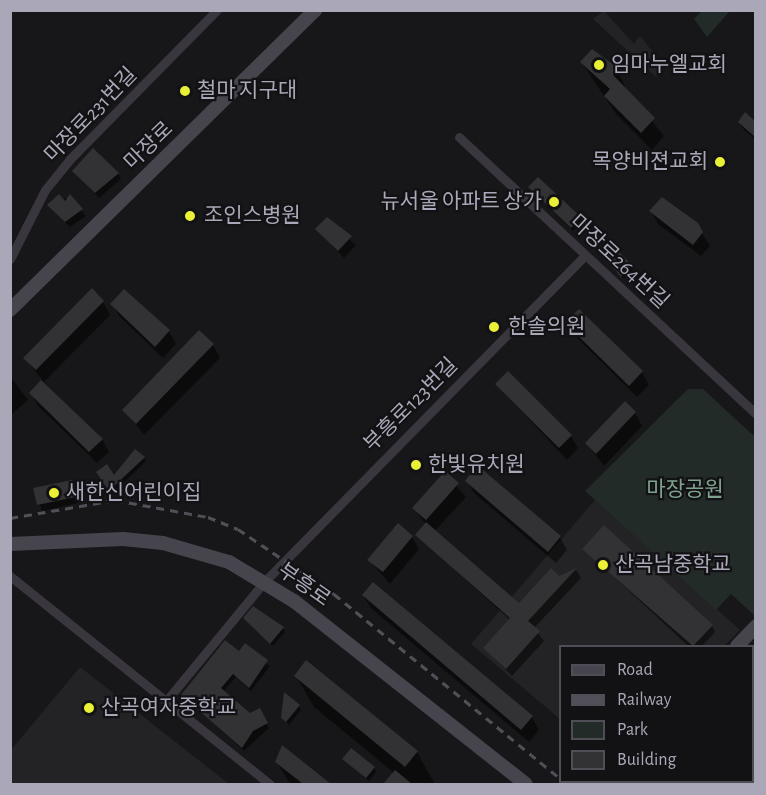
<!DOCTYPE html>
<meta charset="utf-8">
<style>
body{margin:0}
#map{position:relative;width:766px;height:795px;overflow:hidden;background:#171618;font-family:"Alegreya Sans","Noto Sans KR",sans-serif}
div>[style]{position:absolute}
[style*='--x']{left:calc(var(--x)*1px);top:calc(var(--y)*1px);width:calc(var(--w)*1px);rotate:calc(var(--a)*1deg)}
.built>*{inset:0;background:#232225}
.green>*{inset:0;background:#222b27}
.shadow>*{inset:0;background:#0007}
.building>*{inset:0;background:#323134}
.street>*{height:9px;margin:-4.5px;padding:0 4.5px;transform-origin:4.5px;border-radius:4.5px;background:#39373d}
.secondary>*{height:14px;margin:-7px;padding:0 7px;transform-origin:7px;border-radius:7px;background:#46454d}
.rail>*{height:3px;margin-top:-1.5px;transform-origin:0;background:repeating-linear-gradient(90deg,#515058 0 8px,transparent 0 14px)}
.dots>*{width:16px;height:16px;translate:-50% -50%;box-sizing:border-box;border:3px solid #121113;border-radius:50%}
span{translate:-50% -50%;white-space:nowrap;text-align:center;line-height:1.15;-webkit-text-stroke:4.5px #121113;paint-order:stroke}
.poi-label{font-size:21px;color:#aaa8b8}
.left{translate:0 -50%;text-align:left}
.right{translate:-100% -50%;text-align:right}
.street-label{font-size:21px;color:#aaa8b8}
.park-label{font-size:21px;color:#80a38f}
.frame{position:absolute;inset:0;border:12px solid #aaa8b8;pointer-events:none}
.legend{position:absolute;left:559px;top:645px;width:195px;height:138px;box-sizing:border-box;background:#121113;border:2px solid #4f4d55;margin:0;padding:8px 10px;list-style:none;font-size:18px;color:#aaa8b8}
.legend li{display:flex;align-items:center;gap:12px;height:30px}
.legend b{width:30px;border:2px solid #4f4d55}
</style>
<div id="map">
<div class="built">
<i style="clip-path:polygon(604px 11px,634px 44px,640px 36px,664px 66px,656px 77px,593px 19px)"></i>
<i style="clip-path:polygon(595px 500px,740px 630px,724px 646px,560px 646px,560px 719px,471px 644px)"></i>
<i style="clip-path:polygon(80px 667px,219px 776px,229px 784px,11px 784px,11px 750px)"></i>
</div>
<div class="green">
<i style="clip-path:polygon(702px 11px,702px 10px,730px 11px,707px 37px,694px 19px)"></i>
<i style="clip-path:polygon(688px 389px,703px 389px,755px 437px,755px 616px,731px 594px,716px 610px,585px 491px)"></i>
</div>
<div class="shadow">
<i style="clip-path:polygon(582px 63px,617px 69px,626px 89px,664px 136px,652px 150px,616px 114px)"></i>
<i style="clip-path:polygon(739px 122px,756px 124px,756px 140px,744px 130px)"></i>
<i style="clip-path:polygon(74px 171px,118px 173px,121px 179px,99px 198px)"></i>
<i style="clip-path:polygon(532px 191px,579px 218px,582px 222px,573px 231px)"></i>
<i style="clip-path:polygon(70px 197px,86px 216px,70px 227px,49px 205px)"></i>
<i style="clip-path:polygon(651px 211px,702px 233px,710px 246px,701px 256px,658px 224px)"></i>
<i style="clip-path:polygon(327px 219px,356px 245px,344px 258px,317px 229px)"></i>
<i style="clip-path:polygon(612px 266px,631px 266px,633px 269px,624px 279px)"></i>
<i style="clip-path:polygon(125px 291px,169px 331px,176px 344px,163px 358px,120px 317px,112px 304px)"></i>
<i style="clip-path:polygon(103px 302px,110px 315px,43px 383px,102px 439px,109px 452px,97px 463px,38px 406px,31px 393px,43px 381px,25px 358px)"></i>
<i style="clip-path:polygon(579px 311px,642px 372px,649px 385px,637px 397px,575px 336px,567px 323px)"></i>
<i style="clip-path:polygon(213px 345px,220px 358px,144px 435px,124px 410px)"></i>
<i style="clip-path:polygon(10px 376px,28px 400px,10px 416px)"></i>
<i style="clip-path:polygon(496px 384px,571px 436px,578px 448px,567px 460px)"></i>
<i style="clip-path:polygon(635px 413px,642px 426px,604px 466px,587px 444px)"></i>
<i style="clip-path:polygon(144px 458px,146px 461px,112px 494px,98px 472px,114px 478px)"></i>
<i style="clip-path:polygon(445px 473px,466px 497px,434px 532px,519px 605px,559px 577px,576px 570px,581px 578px,534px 628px,544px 641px,512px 676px,485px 648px,510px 620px,417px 535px,426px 525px,414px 508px)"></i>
<i style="clip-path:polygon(71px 481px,78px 503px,42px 511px,34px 489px)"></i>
<i style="clip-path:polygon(467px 481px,560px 537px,567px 550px,556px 563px,474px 493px)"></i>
<i style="clip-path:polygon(412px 537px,419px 549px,390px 584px,369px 560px)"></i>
<i style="clip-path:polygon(584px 549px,712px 626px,715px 632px,702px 646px,688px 646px)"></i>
<i style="clip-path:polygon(363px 595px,532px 717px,539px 730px,529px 742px,371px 608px)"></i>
<i style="clip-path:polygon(247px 622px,282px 628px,285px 632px,273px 646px)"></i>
<i style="clip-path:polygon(239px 653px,270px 666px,251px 691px,236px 677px,223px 692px,250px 715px,259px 710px,269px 728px,244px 751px,183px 695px)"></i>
<i style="clip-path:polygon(296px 676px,417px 752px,435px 784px,385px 784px,394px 773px,314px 707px)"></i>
<i style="clip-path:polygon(299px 706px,301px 710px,289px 725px,283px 718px)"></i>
<i style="clip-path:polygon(755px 707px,756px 708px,756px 737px,752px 734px)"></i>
<i style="clip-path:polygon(283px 748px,328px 784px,290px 784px,277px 762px)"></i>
<i style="clip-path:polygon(344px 759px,374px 768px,376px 772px,369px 781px)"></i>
<i style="clip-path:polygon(660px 782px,668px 782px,671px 784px,657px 784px)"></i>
<i style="clip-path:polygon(702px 782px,706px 782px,709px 784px,699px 784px)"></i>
</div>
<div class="building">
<i style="clip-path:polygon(592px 49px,618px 68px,613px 75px,655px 118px,641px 133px,604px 96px,610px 89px,580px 62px)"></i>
<i style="clip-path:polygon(745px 112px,756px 122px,756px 138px,738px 122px)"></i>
<i style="clip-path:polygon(93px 148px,119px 173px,95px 193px,72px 171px)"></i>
<i style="clip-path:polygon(538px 177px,581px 217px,571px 228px,528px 187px)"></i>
<i style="clip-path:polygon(59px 194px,65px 201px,70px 194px,83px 209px,65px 222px,47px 205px)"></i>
<i style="clip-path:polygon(662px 197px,698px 223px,703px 232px,693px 245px,649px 211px)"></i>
<i style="clip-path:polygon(327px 217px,352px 236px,338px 251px,315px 229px)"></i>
<i style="clip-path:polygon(619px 252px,632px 265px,621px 277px,608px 262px)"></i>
<i style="clip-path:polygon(92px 288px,104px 301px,36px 370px,23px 358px)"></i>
<i style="clip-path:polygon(124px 289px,170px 330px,155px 347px,110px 304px)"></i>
<i style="clip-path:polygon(579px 309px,643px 371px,629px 386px,565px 323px)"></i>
<i style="clip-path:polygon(199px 330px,214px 344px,136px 424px,122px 410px)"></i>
<i style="clip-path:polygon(508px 371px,572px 435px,559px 448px,495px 384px)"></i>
<i style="clip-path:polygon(41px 380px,103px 439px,89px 452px,29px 393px)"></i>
<i style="clip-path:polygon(625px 401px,636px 412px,596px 454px,585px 443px)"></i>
<i style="clip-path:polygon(135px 449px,145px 457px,109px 491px,96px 472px,107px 464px,114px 475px)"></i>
<i style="clip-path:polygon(477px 465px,561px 536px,548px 552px,465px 481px)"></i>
<i style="clip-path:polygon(445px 471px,459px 483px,426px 520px,412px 508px)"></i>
<i style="clip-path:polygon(72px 480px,76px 497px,37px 505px,33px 488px)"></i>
<i style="clip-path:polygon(426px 522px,519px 603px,551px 568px,559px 576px,577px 568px,528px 621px,540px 631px,506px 669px,483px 648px,510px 618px,415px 535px)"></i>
<i style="clip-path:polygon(398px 523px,413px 536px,383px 572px,367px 560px)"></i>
<i style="clip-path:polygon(604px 525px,713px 625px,693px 646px,582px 549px)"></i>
<i style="clip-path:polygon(373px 582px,533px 716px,521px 730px,362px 595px)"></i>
<i style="clip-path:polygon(253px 606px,284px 627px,270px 644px,243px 618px)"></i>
<i style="clip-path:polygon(225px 640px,239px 651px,245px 643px,268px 660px,249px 688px,233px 674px,221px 688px,250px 713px,260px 708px,268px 723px,253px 731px,242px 748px,181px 695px)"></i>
<i style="clip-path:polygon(306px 660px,418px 751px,405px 767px,294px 676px)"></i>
<i style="clip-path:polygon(284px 692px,300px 705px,286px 722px,281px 718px)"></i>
<i style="clip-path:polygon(282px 745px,331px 784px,303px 784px,275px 762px)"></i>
<i style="clip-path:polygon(351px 748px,375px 767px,366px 778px,342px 759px)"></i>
<i style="clip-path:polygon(395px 770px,412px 784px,383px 784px)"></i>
</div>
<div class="street">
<i style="--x:459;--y:137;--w:406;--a:43"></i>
<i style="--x:10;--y:259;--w:77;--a:-63.1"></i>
<i style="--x:45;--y:190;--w:40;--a:-51"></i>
<i style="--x:70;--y:159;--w:209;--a:-45.4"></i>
<i style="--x:10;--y:576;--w:333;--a:38.7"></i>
<i style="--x:166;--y:701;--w:154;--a:-50.5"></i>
<i style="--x:264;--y:582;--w:458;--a:-45.5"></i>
</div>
<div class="secondary">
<i style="--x:10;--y:310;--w:428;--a:-44.5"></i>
<i style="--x:10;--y:544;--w:113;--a:-2.5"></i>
<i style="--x:123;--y:539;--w:40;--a:5.7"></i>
<i style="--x:163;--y:543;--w:69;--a:16.1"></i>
<i style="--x:229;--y:562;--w:76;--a:31"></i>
<i style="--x:294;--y:601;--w:295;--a:38.3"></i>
<i style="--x:737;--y:646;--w:28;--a:-46"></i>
<i style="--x:607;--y:784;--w:4;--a:-34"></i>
</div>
<div class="rail">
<i style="--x:10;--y:518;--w:107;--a:-9.7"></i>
<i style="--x:115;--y:500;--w:95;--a:10.4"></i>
<i style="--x:208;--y:517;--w:32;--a:22"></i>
<i style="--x:238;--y:529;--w:116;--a:34.1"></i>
<i style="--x:334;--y:594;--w:291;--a:39.2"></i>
</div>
<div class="dots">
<i style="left:599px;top:65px;background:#e9f036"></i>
<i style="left:185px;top:91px;background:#e9f036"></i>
<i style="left:720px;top:162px;background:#e9f036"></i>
<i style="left:554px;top:202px;background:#e9f036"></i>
<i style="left:190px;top:216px;background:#e9f036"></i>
<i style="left:494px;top:327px;background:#e9f036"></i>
<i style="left:416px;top:465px;background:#e9f036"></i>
<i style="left:54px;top:493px;background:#e9f036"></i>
<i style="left:603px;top:565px;background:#e9f036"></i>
<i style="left:89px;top:708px;background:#e9f036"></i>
</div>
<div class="poi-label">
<span class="left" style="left:611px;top:65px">임마누엘교회</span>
<span class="left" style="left:197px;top:91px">철마 지구대</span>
<span class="right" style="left:708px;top:162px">목양비젼교회</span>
<span class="right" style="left:542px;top:202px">뉴서울 아파트 상가</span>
<span class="left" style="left:204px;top:216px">조인스병원</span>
<span class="left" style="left:508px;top:327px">한솔의원</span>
<span class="left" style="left:428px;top:465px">한빛유치원</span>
<span class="left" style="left:66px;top:493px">새한신어린이집</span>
<span class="left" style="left:615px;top:565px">산곡남중학교</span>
<span class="left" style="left:101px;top:708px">산곡여자중학교</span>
</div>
<div class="street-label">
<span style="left:91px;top:115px;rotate:-46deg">마장로231번길</span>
<span style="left:149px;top:146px;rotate:-44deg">마장로</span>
<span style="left:619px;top:262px;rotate:43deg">마장로264번길</span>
<span style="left:411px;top:405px;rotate:-45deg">부흥로123번길</span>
<span style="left:304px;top:585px;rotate:35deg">부흥로</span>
</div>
<div class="park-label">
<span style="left:685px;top:490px">마장공원</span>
</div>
<div class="frame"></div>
<ul class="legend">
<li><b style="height:8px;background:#46454d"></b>Road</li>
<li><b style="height:8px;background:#515058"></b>Railway</li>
<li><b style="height:16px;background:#222b27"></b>Park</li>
<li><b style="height:16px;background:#323134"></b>Building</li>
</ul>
</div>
